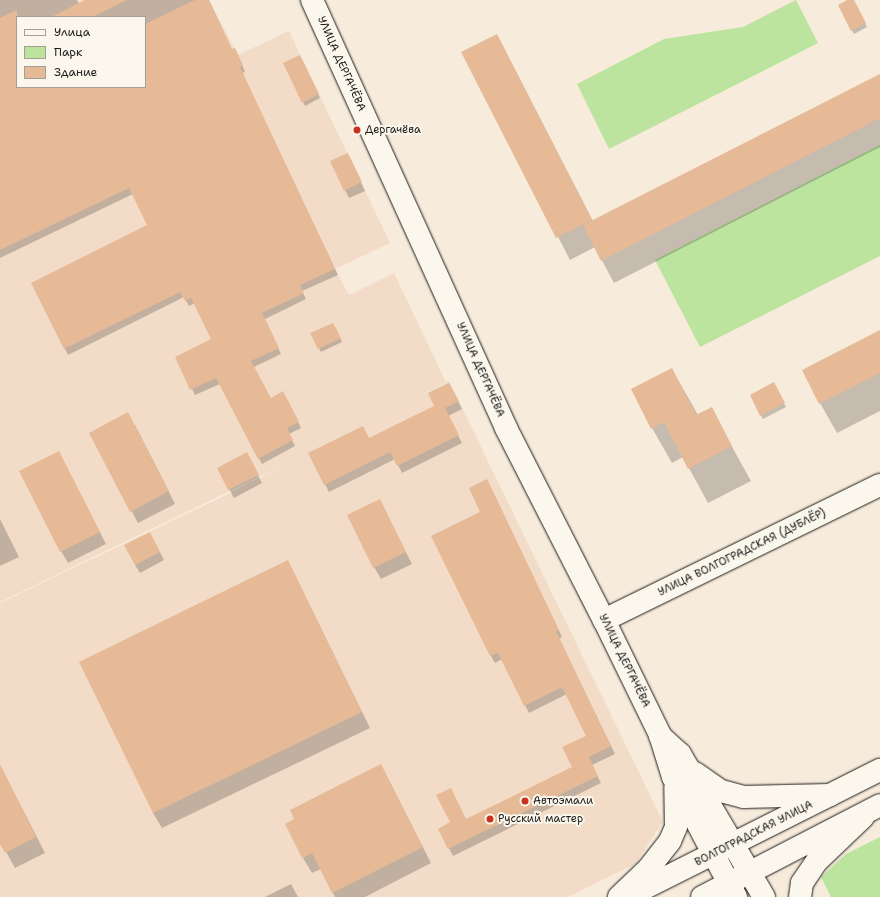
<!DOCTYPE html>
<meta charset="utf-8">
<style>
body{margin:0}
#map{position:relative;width:880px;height:897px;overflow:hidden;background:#f7ebdb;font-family:"Shantell Sans",sans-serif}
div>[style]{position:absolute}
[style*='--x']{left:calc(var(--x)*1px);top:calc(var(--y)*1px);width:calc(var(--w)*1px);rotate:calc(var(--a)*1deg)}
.built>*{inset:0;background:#f2dcc7}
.green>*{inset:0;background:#bde49f}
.shadow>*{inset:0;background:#0003}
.building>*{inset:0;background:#e6b997}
.roads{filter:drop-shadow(0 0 1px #1c1c1c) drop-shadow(0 0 1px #1c1c1c)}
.minor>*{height:22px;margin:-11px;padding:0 11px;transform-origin:11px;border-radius:11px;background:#fbf7ec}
.major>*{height:22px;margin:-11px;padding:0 11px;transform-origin:11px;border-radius:11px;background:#fbf7ec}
.dots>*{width:11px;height:11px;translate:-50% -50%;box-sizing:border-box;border:2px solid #fbf7ec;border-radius:50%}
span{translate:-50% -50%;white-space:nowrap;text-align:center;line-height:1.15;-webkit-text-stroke:4px #fbf7ec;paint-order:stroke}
.street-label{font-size:11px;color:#1c1c1c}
.poi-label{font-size:11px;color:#1c1c1c}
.left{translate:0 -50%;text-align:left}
.legend{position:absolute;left:16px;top:16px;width:130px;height:72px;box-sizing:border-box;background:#fbf7ec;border:1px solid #a29f99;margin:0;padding:5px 7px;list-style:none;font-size:12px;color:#1c1c1c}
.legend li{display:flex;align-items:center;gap:8px;height:20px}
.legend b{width:20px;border:1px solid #a29f99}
</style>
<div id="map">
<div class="built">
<i style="clip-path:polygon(evenodd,0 0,209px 0,238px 55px,289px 31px,390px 243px,335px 269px,349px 295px,394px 273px,446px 382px,346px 434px,449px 381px,663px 822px,635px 864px,568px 897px,0 897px,0 603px,224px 496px,298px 458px,0 602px,0 0,17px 17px,145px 17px,145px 87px,17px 87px,17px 17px)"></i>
</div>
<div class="green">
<i style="clip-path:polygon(796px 0,818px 43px,609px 149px,577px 84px,664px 39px,743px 27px)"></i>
<i style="clip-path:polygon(880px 145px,880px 256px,700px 347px,655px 260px)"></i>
<i style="clip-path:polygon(880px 837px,880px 897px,831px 897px,821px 877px,846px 854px)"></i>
</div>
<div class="shadow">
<i style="clip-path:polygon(evenodd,0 0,77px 0,79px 4px,88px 0,209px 0,232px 50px,241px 62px,245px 72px,242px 73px,338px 275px,302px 291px,306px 299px,265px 319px,281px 354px,254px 367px,270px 399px,286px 398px,301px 428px,289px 434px,295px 446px,262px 464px,220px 384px,195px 395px,176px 357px,213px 340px,195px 303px,189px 306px,184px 297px,68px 355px,32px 283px,148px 225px,133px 194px,0 258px,0 0,17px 17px,145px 17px,145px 87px,17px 87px,17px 17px)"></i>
<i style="clip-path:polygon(849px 0,853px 0,867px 27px,854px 34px,839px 5px)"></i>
<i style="clip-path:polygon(497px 35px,593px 221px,880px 75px,880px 147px,614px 283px,595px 247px,570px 260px,463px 52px)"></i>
<i style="clip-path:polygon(302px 60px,320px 98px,305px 106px,303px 102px)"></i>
<i style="clip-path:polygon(352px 162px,365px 191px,349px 198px,345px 190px)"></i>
<i style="clip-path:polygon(335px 327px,342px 342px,321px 352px,312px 334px)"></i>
<i style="clip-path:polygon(880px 331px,880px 411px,837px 433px,820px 403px)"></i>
<i style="clip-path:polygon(672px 369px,698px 415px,711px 409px,751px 481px,708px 503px,683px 457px,672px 463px,652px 428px)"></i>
<i style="clip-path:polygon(774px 384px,786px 407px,763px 419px,751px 395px)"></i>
<i style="clip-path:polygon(453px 391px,462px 409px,448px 416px,462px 443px,402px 473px,395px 459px,329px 492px,325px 484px,369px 439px,436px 407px)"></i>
<i style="clip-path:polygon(135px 425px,175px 504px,138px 523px,90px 433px)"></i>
<i style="clip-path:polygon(251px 462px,262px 483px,234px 498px,218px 469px)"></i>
<i style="clip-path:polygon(65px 464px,106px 544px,68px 563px,61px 551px)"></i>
<i style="clip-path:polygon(491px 488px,562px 637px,559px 639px,615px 754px,592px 765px,601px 783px,453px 856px,439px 829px,466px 820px,573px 768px,587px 736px,567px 694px,529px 713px,502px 659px,495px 663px,491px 656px,432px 536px,481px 512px)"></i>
<i style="clip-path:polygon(380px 501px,412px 564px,381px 579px,374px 567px)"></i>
<i style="clip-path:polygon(0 519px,19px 557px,0 566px)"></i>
<i style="clip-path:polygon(154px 541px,164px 560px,140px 573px,135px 565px)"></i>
<i style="clip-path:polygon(288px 562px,370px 728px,162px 828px,153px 813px)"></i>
<i style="clip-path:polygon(0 765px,45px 853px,15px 868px,0 841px)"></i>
<i style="clip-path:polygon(389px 781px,431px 863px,365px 897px,335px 897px,321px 869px,312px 873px,303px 858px)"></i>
<i style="clip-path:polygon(291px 884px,298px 897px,265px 897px)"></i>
</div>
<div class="building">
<i style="clip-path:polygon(85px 0,127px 0,92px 17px,51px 17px)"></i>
<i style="clip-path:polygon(195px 0,209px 0,232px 49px,235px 48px,243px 65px,240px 67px,335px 269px,300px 285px,304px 293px,262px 313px,279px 348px,251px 361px,271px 398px,283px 391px,299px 422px,287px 428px,293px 440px,258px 459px,216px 378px,190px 390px,175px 357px,211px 339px,191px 298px,185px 301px,180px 292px,64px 349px,31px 283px,147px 225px,129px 188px,0 250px,0 18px,17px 10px,17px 87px,145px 87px,145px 24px)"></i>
<i style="clip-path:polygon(847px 0,854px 0,866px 23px,851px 31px,838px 5px)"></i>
<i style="clip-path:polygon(497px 34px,592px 220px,556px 238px,461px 52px)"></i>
<i style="clip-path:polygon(300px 55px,319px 94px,302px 103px,283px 63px)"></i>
<i style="clip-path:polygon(880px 74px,880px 118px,601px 261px,583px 225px)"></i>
<i style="clip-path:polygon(348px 153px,362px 182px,344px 191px,330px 161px)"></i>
<i style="clip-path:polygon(333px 323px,341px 338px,318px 349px,310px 333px)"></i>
<i style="clip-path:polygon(880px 330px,880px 373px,819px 404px,802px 370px)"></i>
<i style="clip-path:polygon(672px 368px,696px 415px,712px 407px,732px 446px,688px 469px,664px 422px,651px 429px,631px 389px)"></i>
<i style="clip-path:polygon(774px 382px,785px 403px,760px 416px,750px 395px)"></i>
<i style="clip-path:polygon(449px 383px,459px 401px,445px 408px,459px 435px,397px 466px,390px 452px,324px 485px,308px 453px,363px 426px,369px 438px,434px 406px,428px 393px)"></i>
<i style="clip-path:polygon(128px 412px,169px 491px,130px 512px,89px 433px)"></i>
<i style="clip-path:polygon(59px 451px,100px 532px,60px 552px,19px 471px)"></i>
<i style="clip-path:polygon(247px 452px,259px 475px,228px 490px,217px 468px)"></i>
<i style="clip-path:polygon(487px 479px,559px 630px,556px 631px,611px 746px,589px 757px,598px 776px,448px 849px,438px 829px,450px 822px,436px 795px,451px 788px,466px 819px,572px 767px,562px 747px,586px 736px,562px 687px,524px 706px,498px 653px,490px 656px,431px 536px,480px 512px,469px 488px)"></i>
<i style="clip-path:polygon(380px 499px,406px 552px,373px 568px,347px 515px)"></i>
<i style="clip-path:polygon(150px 532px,160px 552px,135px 565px,124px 545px)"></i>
<i style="clip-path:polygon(288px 560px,362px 712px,153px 813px,79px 662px)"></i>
<i style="clip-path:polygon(381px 764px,423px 847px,332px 893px,312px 853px,302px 858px,285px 824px,294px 819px,290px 810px)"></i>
<i style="clip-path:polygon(0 765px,36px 837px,5px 853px,0 844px)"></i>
</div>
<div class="roads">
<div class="minor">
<i style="--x:312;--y:0;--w:470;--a:65.6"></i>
<i style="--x:506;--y:428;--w:216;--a:63"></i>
<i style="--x:604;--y:620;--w:128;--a:64"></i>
<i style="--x:660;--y:735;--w:44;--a:72.8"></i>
<i style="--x:673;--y:777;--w:136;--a:62.3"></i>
<i style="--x:604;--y:620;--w:307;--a:-26.1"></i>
<i style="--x:660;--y:736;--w:27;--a:42"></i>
<i style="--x:680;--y:754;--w:166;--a:59.6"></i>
<i style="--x:695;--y:773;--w:32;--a:35"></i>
<i style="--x:721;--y:791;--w:23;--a:15"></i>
<i style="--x:743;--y:797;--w:87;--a:-1.3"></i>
<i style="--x:619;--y:897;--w:42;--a:-44"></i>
<i style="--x:649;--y:868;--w:34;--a:-52"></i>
<i style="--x:670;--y:841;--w:15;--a:-67"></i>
<i style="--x:676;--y:827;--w:39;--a:-91"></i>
<i style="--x:800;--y:897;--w:14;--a:-82"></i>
<i style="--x:802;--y:883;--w:27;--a:-56"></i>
<i style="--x:817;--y:861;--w:64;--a:-43.7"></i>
</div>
<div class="major">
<i style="--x:627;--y:897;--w:283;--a:-26.7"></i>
<i style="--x:702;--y:897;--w:200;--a:-27.3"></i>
</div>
</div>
<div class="dots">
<i style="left:357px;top:130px;background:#c8321e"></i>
<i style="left:525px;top:801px;background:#c8321e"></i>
<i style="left:490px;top:819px;background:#c8321e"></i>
</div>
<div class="street-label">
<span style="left:341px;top:64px;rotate:66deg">УЛИЦА ДЕРГАЧЁВА</span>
<span style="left:480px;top:370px;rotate:66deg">УЛИЦА ДЕРГАЧЁВА</span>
<span style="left:742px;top:553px;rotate:-26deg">УЛИЦА ВОЛГОГРАДСКАЯ (ДУБЛЁР)</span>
<span style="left:624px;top:661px;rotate:64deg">УЛИЦА ДЕРГАЧЁВА</span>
<span style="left:754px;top:834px;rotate:-27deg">ВОЛГОГРАДСКАЯ УЛИЦА</span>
</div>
<div class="poi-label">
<span class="left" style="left:365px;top:130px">Дергачёва</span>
<span class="left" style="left:533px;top:801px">Автоэмали</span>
<span class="left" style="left:498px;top:819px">Русский мастер</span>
</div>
<ul class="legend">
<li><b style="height:5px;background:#fbf7ec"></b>Улица</li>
<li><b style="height:11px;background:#bde49f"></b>Парк</li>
<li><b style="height:11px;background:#e6b997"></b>Здание</li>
</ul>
</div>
